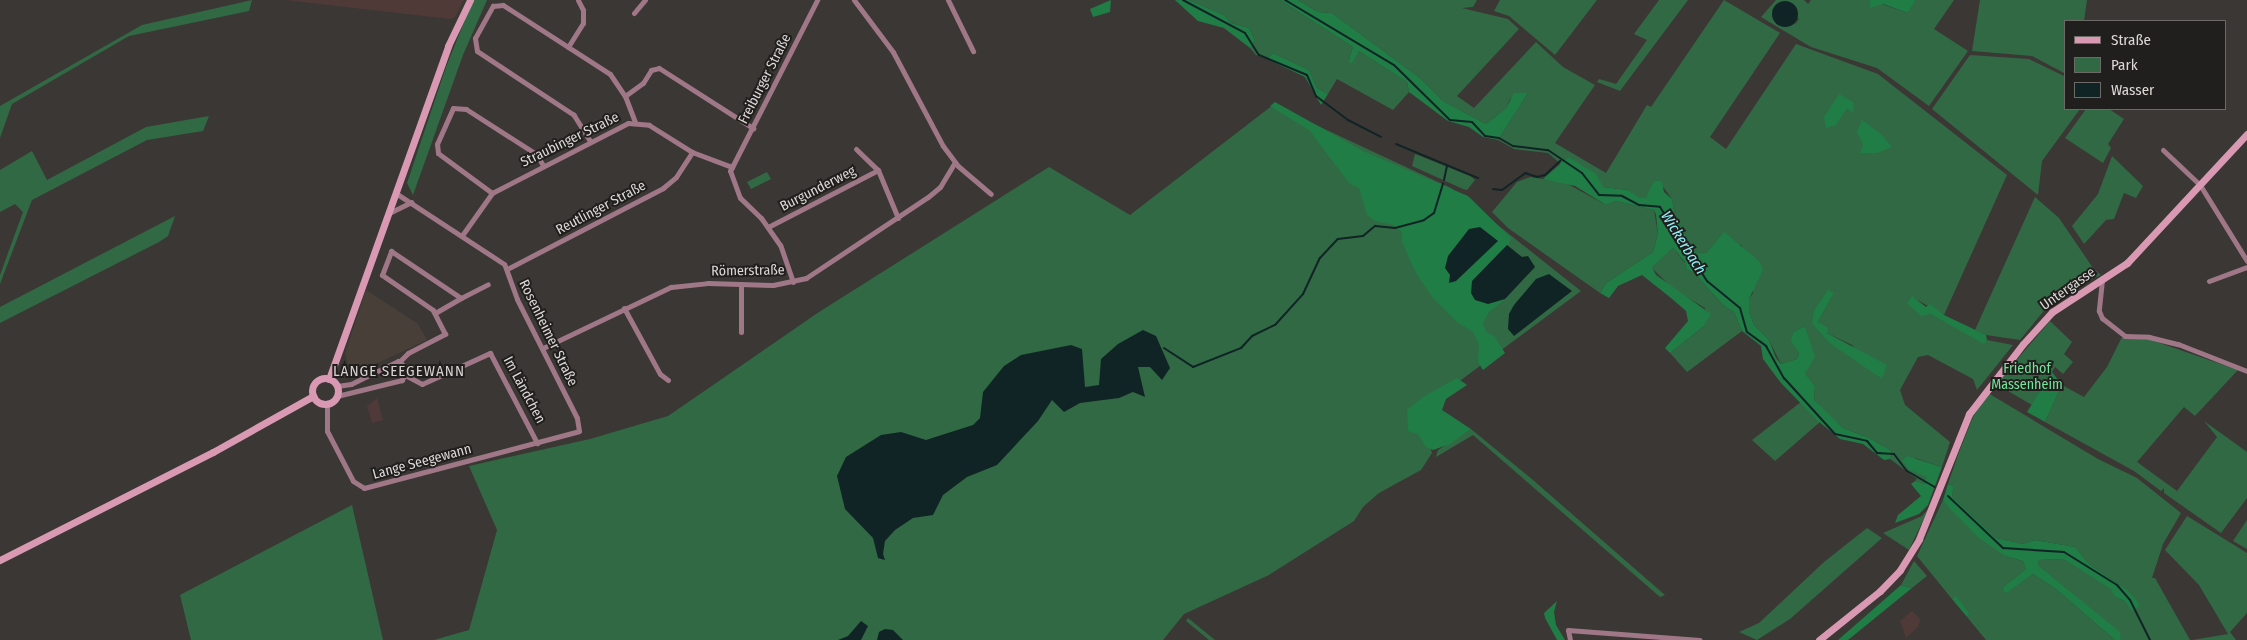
<!DOCTYPE html>
<meta charset="utf-8">
<style>
body{margin:0}
#map{position:relative;width:2247px;height:640px;overflow:hidden;background:#3b3734;font-family:"Fira Sans Condensed",sans-serif}
div>[style]{position:absolute}
[style*='--x']{left:calc(var(--x)*1px);top:calc(var(--y)*1px);width:calc(var(--w)*1px);rotate:calc(var(--a)*1deg)}
.built>*{inset:0;background:#483f38}
.industrial>*{inset:0;background:#4f3a38}
.education>*{inset:0;background:#4f3a39}
.green>*{inset:0;background:#316944}
.forest>*{inset:0;background:#207d46}
.water>*{inset:0;background:#112425}
.round{border-radius:50%}
.stream>*{height:2px;margin:-1px;padding:0 1px;transform-origin:1px;border-radius:1px;background:#112425}
.street>*{height:5px;margin:-2.5px;padding:0 2.5px;transform-origin:2.5px;border-radius:2.5px;background:#9f7787}
.secondary>*{height:7px;margin:-3.5px;padding:0 3.5px;transform-origin:3.5px;border-radius:3.5px;background:#d999b3}
.secondary>.ring{margin:-3.5px;padding:0;box-sizing:content-box;background:none;border:7px solid #d999b3;border-radius:50%}
span{translate:-50% -50%;white-space:nowrap;text-align:center;line-height:1.15;-webkit-text-stroke:4px #211f1d;paint-order:stroke}
.street-label{font-size:14px;color:#dcd9d7}
.park-label{font-size:14px;color:#73e69a}
.water-label{font-size:15px;color:#91f0f8;font-style:italic}
.neighbourhood-label{font-size:15px;color:#d7d2ce;letter-spacing:1px}
.legend{position:absolute;left:2064px;top:20px;width:162px;height:90px;box-sizing:border-box;background:#211f1d;border:1px solid #6c6967;margin:0;padding:6px 9px;list-style:none;font-size:15px;color:#dcd9d7}
.legend li{display:flex;align-items:center;gap:10px;height:25px}
.legend b{width:25px;border:1px solid #6c6967}
</style>
<div id="map">
<div class="built">
<i style="clip-path:polygon(366px 290px,418px 324px,427px 340px,358px 372px,348px 365px,345px 353px)"></i>
</div>
<div class="industrial">
<i style="clip-path:polygon(285px 0,464px 0,455px 17px,450px 19px)"></i>
<i style="clip-path:polygon(1912px 611px,1920px 619px,1919px 626px,1906px 638px,1900px 621px)"></i>
</div>
<div class="education">
<i style="clip-path:polygon(377px 398px,383px 420px,372px 423px,367px 406px)"></i>
</div>
<div class="green">
<i style="clip-path:polygon(252px 0,249px 11px,129px 36px,12px 104px,0 138px,0 106px,142px 25px)"></i>
<i style="clip-path:polygon(473px 0,487px 0,463px 55px,413px 195px,407px 183px,446px 67px)"></i>
<i style="clip-path:polygon(1189px 0,1280px 0,1353px 47px,1348px 62px,1359px 51px,1407px 82px,1409px 92px,1393px 110px,1337px 79px,1328px 94px,1317px 88px,1309px 70px,1273px 53px,1267px 59px,1256px 55px,1250px 48px,1255px 41px,1249px 28px,1231px 23px,1224px 15px)"></i>
<i style="clip-path:polygon(evenodd,1298px 0,1477px 0,1473px 7px,1462px 8px,1508px 19px,1519px 29px,1457px 96px,1474px 108px,1536px 42px,1563px 67px,1595px 85px,1555px 143px,1606px 173px,1647px 105px,1651px 107px,1724px 0,1780px 33px,1710px 137px,1726px 149px,1796px 44px,1878px 74px,2007px 175px,1944px 315px,1912px 297px,1930px 314px,1984px 343px,1987px 340px,2013px 345px,1977px 390px,1973px 379px,1928px 355px,1918px 357px,1900px 390px,1905px 405px,1950px 442px,1942px 467px,1915px 458px,1928px 477px,1925px 484px,1915px 481px,1917px 479px,1890px 459px,1892px 451px,1869px 438px,1843px 428px,1820px 407px,1814px 400px,1815px 386px,1805px 373px,1812px 350px,1805px 326px,1793px 332px,1792px 341px,1799px 353px,1797px 359px,1781px 364px,1769px 340px,1754px 325px,1749px 311px,1749px 299px,1753px 293px,1742px 246px,1721px 236px,1706px 253px,1695px 252px,1675px 216px,1672px 199px,1658px 180px,1646px 197px,1640px 199px,1628px 190px,1603px 187px,1568px 157px,1561px 164px,1548px 153px,1514px 149px,1498px 140px,1528px 93px,1510px 99px,1506px 108px,1486px 124px,1443px 101px,1420px 78px,1332px 13px,1318px 12px,1298px 0,1834px 293px,1818px 322px,1827px 333px,1852px 345px,1882px 379px,1812px 324px,1834px 293px)"></i>
<i style="clip-path:polygon(1500px 0,1597px 0,1555px 55px,1509px 16px,1494px 11px)"></i>
<i style="clip-path:polygon(1659px 0,1688px 0,1620px 91px,1597px 82px,1599px 79px,1616px 84px,1647px 40px,1634px 34px)"></i>
<i style="clip-path:polygon(evenodd,1776px 0,1804px 0,1808px 4px,1811px 0,1870px 0,1908px 13px,1916px 0,1954px 0,1934px 29px,1968px 51px,1929px 106px,1877px 68px,1811px 47px,1761px 17px,1776px 0,1779px 3px,1799px 19px,1796px 23px,1790px 26px,1772px 10px,1779px 3px)"></i>
<i style="clip-path:polygon(1980px 0,2087px 0,2084px 21px,2066px 21px,2066px 74px,2032px 56px,1972px 51px)"></i>
<i style="clip-path:polygon(1970px 55px,2029px 59px,2066px 77px,2066px 109px,2080px 109px,2042px 161px,2038px 195px,1932px 109px)"></i>
<i style="clip-path:polygon(1273px 105px,1451px 188px,1581px 291px,1457px 383px,1424px 429px,1432px 453px,1421px 470px,1379px 493px,1363px 507px,1354px 521px,1269px 575px,1184px 614px,1163px 640px,434px 640px,469px 630px,497px 530px,469px 466px,590px 439px,668px 416px,819px 312px,1049px 167px,1130px 215px)"></i>
<i style="clip-path:polygon(2086px 109px,2109px 109px,2124px 119px,2108px 144px,2111px 148px,2103px 163px,2065px 138px)"></i>
<i style="clip-path:polygon(209px 116px,203px 131px,147px 140px,32px 200px,0 284px,0 275px,23px 212px,15px 204px,0 212px,0 170px,32px 151px,47px 180px,146px 127px)"></i>
<i style="clip-path:polygon(1415px 154px,1470px 176px,1475px 180px,1467px 190px,1463px 189px,1412px 166px)"></i>
<i style="clip-path:polygon(2112px 156px,2143px 186px,2136px 198px,2124px 193px,2114px 219px,2106px 220px,2084px 244px,2072px 226px,2098px 194px)"></i>
<i style="clip-path:polygon(767px 172px,771px 179px,751px 189px,747px 182px)"></i>
<i style="clip-path:polygon(1530px 177px,1564px 182px,1606px 205px,1616px 201px,1654px 210px,1658px 234px,1653px 252px,1606px 283px,1600px 293px,1508px 228px,1492px 212px,1517px 182px)"></i>
<i style="clip-path:polygon(2035px 197px,2059px 218px,2093px 268px,2101px 275px,2079px 285px,2047px 307px,2020px 340px,1986px 335px,1975px 330px)"></i>
<i style="clip-path:polygon(175px 216px,168px 236px,159px 242px,0 323px,0 307px)"></i>
<i style="clip-path:polygon(1673px 248px,1685px 263px,1686px 269px,1694px 273px,1723px 305px,1734px 312px,1742px 331px,1687px 372px,1670px 353px,1704px 326px,1705px 308px,1673px 289px,1651px 267px)"></i>
<i style="clip-path:polygon(2050px 321px,2072px 342px,2064px 354px,2073px 362px,2063px 374px,2055px 367px,2032px 405px,1996px 384px)"></i>
<i style="clip-path:polygon(2122px 337px,2151px 340px,2238px 370px,2195px 416px,2184px 407px,2137px 462px,2177px 491px,2217px 437px,2204px 421px,2247px 452px,2247px 498px,2221px 533px,2164px 493px,2164px 488px,2161px 491px,2134px 471px,2045px 422px,2062px 385px,2084px 397px,2107px 367px)"></i>
<i style="clip-path:polygon(1988px 393px,2098px 459px,2137px 478px,2181px 513px,2163px 544px,2152px 578px,2155px 578px,2190px 640px,2121px 640px,2119px 632px,2038px 565px,2039px 560px,2063px 559px,2112px 589px,2115px 597px,2125px 601px,2126px 589px,2089px 564px,2075px 547px,2035px 540px,2023px 544px,1996px 538px,1952px 496px,1954px 486px,1948px 484px,1959px 452px,1973px 417px)"></i>
<i style="clip-path:polygon(1801px 402px,1820px 422px,1775px 461px,1752px 440px)"></i>
<i style="clip-path:polygon(1471px 429px,1533px 480px,1665px 595px,1660px 597px,1473px 435px,1436px 457px,1438px 450px)"></i>
<i style="clip-path:polygon(1943px 500px,2005px 556px,2023px 561px,2026px 569px,2002px 588px,2006px 592px,2033px 574px,2057px 590px,2115px 640px,1986px 640px,1967px 617px,1970px 614px,1956px 597px,1952px 599px,1917px 556px)"></i>
<i style="clip-path:polygon(352px 505px,383px 640px,191px 640px,180px 595px)"></i>
<i style="clip-path:polygon(1929px 508px,1909px 550px,1883px 533px,1922px 516px)"></i>
<i style="clip-path:polygon(2187px 516px,2247px 553px,2247px 613px,2230px 632px,2236px 640px,2192px 640px,2228px 634px,2199px 585px,2165px 550px)"></i>
<i style="clip-path:polygon(2247px 520px,2247px 549px,2233px 541px)"></i>
<i style="clip-path:polygon(1867px 528px,1882px 538px,1790px 619px,1757px 640px,1739px 632px,1759px 623px,1824px 562px)"></i>
<i style="clip-path:polygon(1914px 561px,1927px 576px,1912px 588px,1901px 585px)"></i>
<i style="clip-path:polygon(1188px 618px,1215px 640px,1209px 640px,1186px 621px)"></i>
</div>
<div class="forest">
<i style="clip-path:polygon(1111px 0,1110px 12px,1093px 17px,1090px 9px)"></i>
<i style="clip-path:polygon(1175px 0,1189px 0,1224px 15px,1231px 23px,1249px 28px,1255px 41px,1250px 48px,1224px 28px,1198px 21px)"></i>
<i style="clip-path:polygon(1280px 0,1298px 0,1318px 12px,1332px 13px,1420px 78px,1443px 101px,1486px 124px,1506px 108px,1514px 93px,1528px 93px,1498px 140px,1483px 137px,1469px 127px,1448px 121px,1409px 92px,1407px 82px,1359px 51px,1352px 63px,1348px 62px,1353px 47px)"></i>
<i style="clip-path:polygon(1870px 0,1916px 0,1908px 13px,1883px 4px,1870px 8px)"></i>
<i style="clip-path:polygon(1273px 53px,1309px 70px,1317px 88px,1328px 94px,1321px 105px,1305px 77px,1267px 59px)"></i>
<i style="clip-path:polygon(1839px 94px,1853px 102px,1854px 113px,1847px 108px,1836px 125px,1826px 128px,1824px 117px)"></i>
<i style="clip-path:polygon(evenodd,1275px 102px,1363px 151px,1468px 196px,1511px 238px,1487px 304px,1505px 299px,1489px 312px,1483px 323px,1486px 332px,1494px 336px,1505px 353px,1483px 370px,1478px 362px,1479px 345px,1473px 332px,1457px 322px,1433px 298px,1416px 273px,1402px 242px,1402px 232px,1393px 225px,1375px 221px,1367px 215px,1359px 188px,1350px 184px,1309px 130px,1270px 106px,1275px 102px,1497px 241px,1456px 281px,1449px 282px,1450px 275px,1497px 241px)"></i>
<i style="clip-path:polygon(1862px 120px,1882px 135px,1892px 147px,1877px 153px,1860px 153px,1863px 145px,1857px 132px)"></i>
<i style="clip-path:polygon(1568px 157px,1596px 174px,1603px 187px,1628px 190px,1640px 198px,1646px 197px,1653px 183px,1658px 180px,1662px 182px,1664px 192px,1672px 199px,1675px 216px,1695px 252px,1706px 253px,1724px 232px,1759px 261px,1763px 270px,1749px 299px,1749px 311px,1754px 325px,1769px 340px,1776px 358px,1781px 364px,1797px 359px,1799px 353px,1791px 341px,1793px 332px,1805px 326px,1815px 357px,1805px 373px,1815px 386px,1814px 400px,1843px 428px,1869px 438px,1892px 451px,1890px 459px,1884px 460px,1863px 444px,1840px 439px,1818px 421px,1781px 383px,1763px 359px,1761px 346px,1742px 331px,1734px 312px,1723px 305px,1694px 273px,1686px 269px,1685px 262px,1673px 248px,1652px 267px,1656px 275px,1711px 314px,1704px 326px,1670px 353px,1665px 348px,1688px 321px,1686px 311px,1671px 298px,1642px 275px,1618px 286px,1609px 298px,1600px 293px,1606px 283px,1653px 252px,1658px 234px,1656px 215px,1654px 210px,1616px 201px,1606px 205px,1575px 186px,1543px 179px)"></i>
<i style="clip-path:polygon(1828px 290px,1834px 293px,1818px 322px,1828px 328px,1827px 333px,1887px 365px,1882px 379px,1831px 344px,1812px 324px,1814px 311px)"></i>
<i style="clip-path:polygon(1912px 296px,1926px 307px,1930px 304px,1944px 315px,1986px 335px,1987px 340px,1984px 344px,1930px 314px,1921px 316px,1907px 303px)"></i>
<i style="clip-path:polygon(2052px 372px,2062px 385px,2045px 422px,2027px 412px)"></i>
<i style="clip-path:polygon(1457px 378px,1467px 385px,1446px 399px,1442px 410px,1471px 429px,1450px 444px,1433px 450px,1426px 447px,1418px 434px,1408px 431px,1407px 410px,1423px 397px)"></i>
<i style="clip-path:polygon(1907px 456px,1942px 467px,1928px 505px,1919px 514px,1895px 523px,1898px 515px,1921px 496px,1911px 484px,1915px 481px,1925px 484px,1927px 477px,1910px 470px,1902px 461px)"></i>
<i style="clip-path:polygon(1948px 484px,1954px 486px,1952px 496px,1996px 538px,2023px 544px,2035px 540px,2075px 547px,2089px 564px,2126px 589px,2138px 602px,2139px 607px,2132px 611px,2125px 601px,2115px 597px,2111px 589px,2063px 559px,2039px 560px,2038px 565px,2120px 632px,2121px 640px,2115px 640px,2057px 590px,2033px 574px,2006px 593px,2002px 588px,2026px 569px,2023px 561px,2005px 556px,1979px 538px,1952px 511px,1943px 500px)"></i>
<i style="clip-path:polygon(1901px 585px,1912px 588px,1848px 640px,1838px 640px)"></i>
<i style="clip-path:polygon(1956px 596px,1970px 614px,1967px 617px,1952px 599px)"></i>
<i style="clip-path:polygon(1557px 601px,1554px 612px,1556px 625px,1565px 640px,1557px 640px,1545px 618px,1544px 613px)"></i>
</div>
<div class="water">
<i class="round" style="left:1772px;top:1px;width:26px;height:26px"></i>
<i style="clip-path:polygon(1480px 227px,1498px 241px,1456px 281px,1449px 283px,1450px 275px,1445px 268px,1448px 256px,1469px 229px)"></i>
<i style="clip-path:polygon(1507px 245px,1522px 257px,1528px 256px,1535px 267px,1505px 299px,1488px 304px,1475px 300px,1471px 293px,1472px 281px)"></i>
<i style="clip-path:polygon(1549px 274px,1572px 291px,1514px 336px,1508px 329px,1509px 314px,1514px 305px,1536px 279px)"></i>
<i style="clip-path:polygon(1143px 330px,1156px 336px,1170px 368px,1162px 380px,1150px 367px,1138px 367px,1145px 397px,1133px 392px,1119px 398px,1080px 403px,1064px 412px,1052px 400px,1038px 421px,997px 465px,967px 477px,943px 495px,933px 515px,913px 518px,895px 530px,885px 541px,883px 554px,885px 560px,878px 558px,873px 538px,845px 509px,837px 476px,846px 457px,881px 435px,901px 432px,926px 440px,973px 425px,980px 418px,983px 392px,1004px 366px,1021px 355px,1071px 345px,1082px 349px,1085px 387px,1099px 385px,1101px 359px,1118px 344px)"></i>
<i style="clip-path:polygon(861px 621px,868px 626px,861px 640px,838px 640px,848px 636px)"></i>
<i style="clip-path:polygon(885px 629px,893px 630px,903px 640px,877px 640px,879px 632px)"></i>
</div>
<div class="stream">
<i style="--x:1183;--y:0;--w:70;--a:28"></i>
<i style="--x:1245;--y:33;--w:26;--a:58"></i>
<i style="--x:1259;--y:55;--w:52;--a:22.6"></i>
<i style="--x:1307;--y:75;--w:23;--a:67"></i>
<i style="--x:1316;--y:96;--w:40;--a:37"></i>
<i style="--x:1348;--y:120;--w:37;--a:27"></i>
<i style="--x:1285;--y:0;--w:127;--a:30.8"></i>
<i style="--x:1394;--y:65;--w:78;--a:44.5"></i>
<i style="--x:1450;--y:120;--w:22;--a:5"></i>
<i style="--x:1472;--y:122;--w:19;--a:47"></i>
<i style="--x:1485;--y:136;--w:14;--a:8"></i>
<i style="--x:1499;--y:138;--w:16;--a:30"></i>
<i style="--x:1513;--y:146;--w:35;--a:7"></i>
<i style="--x:1548;--y:150;--w:41;--a:34.1"></i>
<i style="--x:1582;--y:173;--w:28;--a:52"></i>
<i style="--x:1599;--y:195;--w:23;--a:2"></i>
<i style="--x:1622;--y:196;--w:19;--a:28"></i>
<i style="--x:1639;--y:205;--w:21;--a:5"></i>
<i style="--x:1660;--y:207;--w:88;--a:57.6"></i>
<i style="--x:1707;--y:281;--w:43;--a:39.3"></i>
<i style="--x:1740;--y:308;--w:25;--a:74"></i>
<i style="--x:1747;--y:332;--w:24;--a:36"></i>
<i style="--x:1766;--y:346;--w:37;--a:61"></i>
<i style="--x:1784;--y:378;--w:76;--a:47.7"></i>
<i style="--x:1835;--y:434;--w:33;--a:12"></i>
<i style="--x:1867;--y:441;--w:16;--a:50"></i>
<i style="--x:1877;--y:453;--w:17;--a:3"></i>
<i style="--x:1894;--y:454;--w:21;--a:53"></i>
<i style="--x:1907;--y:471;--w:32;--a:30"></i>
<i style="--x:1396;--y:144;--w:89;--a:22.5"></i>
<i style="--x:1444;--y:180;--w:14;--a:-78"></i>
<i style="--x:1493;--y:189;--w:9;--a:6"></i>
<i style="--x:1502;--y:190;--w:29;--a:-36"></i>
<i style="--x:1525;--y:173;--w:13;--a:18"></i>
<i style="--x:1537;--y:177;--w:8;--a:-14"></i>
<i style="--x:1545;--y:175;--w:21;--a:-43"></i>
<i style="--x:1164;--y:348;--w:35;--a:33"></i>
<i style="--x:1193;--y:367;--w:52;--a:-21.6"></i>
<i style="--x:1241;--y:348;--w:16;--a:-47"></i>
<i style="--x:1252;--y:336;--w:25;--a:-26"></i>
<i style="--x:1275;--y:325;--w:42;--a:-47.9"></i>
<i style="--x:1303;--y:294;--w:40;--a:-65"></i>
<i style="--x:1320;--y:258;--w:26;--a:-47"></i>
<i style="--x:1338;--y:239;--w:25;--a:-7"></i>
<i style="--x:1363;--y:236;--w:16;--a:-40"></i>
<i style="--x:1375;--y:226;--w:20;--a:6"></i>
<i style="--x:1395;--y:228;--w:30;--a:-15"></i>
<i style="--x:1424;--y:220;--w:12;--a:-35"></i>
<i style="--x:1434;--y:213;--w:31;--a:-73"></i>
<i style="--x:1948;--y:496;--w:76;--a:43.4"></i>
<i style="--x:2003;--y:548;--w:61;--a:3.8"></i>
<i style="--x:2064;--y:552;--w:62;--a:31.9"></i>
<i style="--x:2117;--y:585;--w:20;--a:49"></i>
<i style="--x:2130;--y:600;--w:45;--a:63.4"></i>
</div>
<div class="street">
<i style="--x:854;--y:0;--w:65;--a:53.1"></i>
<i style="--x:893;--y:52;--w:106;--a:62"></i>
<i style="--x:943;--y:146;--w:25;--a:53"></i>
<i style="--x:958;--y:166;--w:43;--a:40.3"></i>
<i style="--x:948;--y:0;--w:57;--a:63.9"></i>
<i style="--x:634;--y:13;--w:17;--a:-50"></i>
<i style="--x:568;--y:47;--w:28;--a:-58"></i>
<i style="--x:583;--y:23;--w:13;--a:-90"></i>
<i style="--x:583;--y:10;--w:11;--a:-117"></i>
<i style="--x:625;--y:96;--w:22;--a:-36"></i>
<i style="--x:643;--y:83;--w:15;--a:-58"></i>
<i style="--x:651;--y:70;--w:8;--a:-14"></i>
<i style="--x:659;--y:68;--w:112;--a:32.6"></i>
<i style="--x:590;--y:141;--w:31;--a:-122"></i>
<i style="--x:574;--y:115;--w:116;--a:-146.6"></i>
<i style="--x:477;--y:51;--w:13;--a:-99"></i>
<i style="--x:475;--y:38;--w:37;--a:-61"></i>
<i style="--x:493;--y:6;--w:10;--a:-6"></i>
<i style="--x:503;--y:5;--w:127;--a:32.8"></i>
<i style="--x:610;--y:74;--w:27;--a:56"></i>
<i style="--x:625;--y:96;--w:28;--a:69"></i>
<i style="--x:856;--y:149;--w:30;--a:44"></i>
<i style="--x:878;--y:170;--w:52;--a:67.4"></i>
<i style="--x:2163;--y:150;--w:51;--a:43.4"></i>
<i style="--x:2200;--y:185;--w:89;--a:58.3"></i>
<i style="--x:492;--y:193;--w:67;--a:-143.5"></i>
<i style="--x:438;--y:153;--w:9;--a:-96"></i>
<i style="--x:437;--y:144;--w:39;--a:-66"></i>
<i style="--x:453;--y:108;--w:13;--a:4"></i>
<i style="--x:466;--y:109;--w:83;--a:32.7"></i>
<i style="--x:536;--y:154;--w:13;--a:58"></i>
<i style="--x:389;--y:213;--w:25;--a:-26"></i>
<i style="--x:768;--y:227;--w:124;--a:-27.4"></i>
<i style="--x:463;--y:234;--w:50;--a:-54.7"></i>
<i style="--x:492;--y:193;--w:153;--a:-27.2"></i>
<i style="--x:628;--y:123;--w:21;--a:5"></i>
<i style="--x:649;--y:125;--w:51;--a:32.1"></i>
<i style="--x:692;--y:152;--w:43;--a:20.6"></i>
<i style="--x:507;--y:269;--w:176;--a:-27.4"></i>
<i style="--x:663;--y:188;--w:17;--a:-40"></i>
<i style="--x:676;--y:177;--w:30;--a:-57"></i>
<i style="--x:2102;--y:280;--w:31;--a:96"></i>
<i style="--x:2099;--y:311;--w:8;--a:67"></i>
<i style="--x:2102;--y:318;--w:29;--a:38"></i>
<i style="--x:2125;--y:336;--w:24;--a:2"></i>
<i style="--x:2149;--y:337;--w:30;--a:14"></i>
<i style="--x:2178;--y:344;--w:74;--a:21.4"></i>
<i style="--x:2209;--y:281;--w:40;--a:-20.2"></i>
<i style="--x:793;--y:282;--w:39;--a:-109"></i>
<i style="--x:780;--y:245;--w:33;--a:-125"></i>
<i style="--x:761;--y:218;--w:29;--a:-136"></i>
<i style="--x:740;--y:198;--w:29;--a:-110"></i>
<i style="--x:730;--y:171;--w:192;--a:-63"></i>
<i style="--x:624;--y:308;--w:75;--a:61.4"></i>
<i style="--x:660;--y:374;--w:10;--a:37"></i>
<i style="--x:435;--y:313;--w:30;--a:-30"></i>
<i style="--x:741;--y:332;--w:48;--a:-90"></i>
<i style="--x:543;--y:348;--w:142;--a:-25.5"></i>
<i style="--x:671;--y:287;--w:37;--a:-6"></i>
<i style="--x:708;--y:283;--w:65;--a:1.8"></i>
<i style="--x:773;--y:285;--w:34;--a:-12"></i>
<i style="--x:806;--y:278;--w:146;--a:-33.6"></i>
<i style="--x:928;--y:197;--w:16;--a:-40"></i>
<i style="--x:940;--y:187;--w:29;--a:-59"></i>
<i style="--x:400;--y:361;--w:11;--a:-45"></i>
<i style="--x:408;--y:353;--w:42;--a:-27.2"></i>
<i style="--x:445;--y:334;--w:27;--a:-117"></i>
<i style="--x:433;--y:310;--w:62;--a:-145.5"></i>
<i style="--x:382;--y:275;--w:26;--a:-69"></i>
<i style="--x:391;--y:251;--w:84;--a:33.9"></i>
<i style="--x:461;--y:298;--w:30;--a:-27"></i>
<i style="--x:407;--y:376;--w:17;--a:28"></i>
<i style="--x:422;--y:384;--w:75;--a:-24.5"></i>
<i style="--x:490;--y:353;--w:102;--a:62.4"></i>
<i style="--x:337;--y:386;--w:14;--a:-8"></i>
<i style="--x:351;--y:384;--w:52;--a:-26.1"></i>
<i style="--x:398;--y:361;--w:13;--a:39"></i>
<i style="--x:408;--y:369;--w:13;--a:119"></i>
<i style="--x:402;--y:380;--w:67;--a:166.2"></i>
<i style="--x:327;--y:404;--w:27;--a:90"></i>
<i style="--x:327;--y:431;--w:56;--a:62.5"></i>
<i style="--x:353;--y:481;--w:13;--a:32"></i>
<i style="--x:364;--y:488;--w:222;--a:-14.8"></i>
<i style="--x:579;--y:431;--w:13;--a:-99"></i>
<i style="--x:577;--y:418;--w:133;--a:-116.8"></i>
<i style="--x:517;--y:299;--w:37;--a:-110"></i>
<i style="--x:504;--y:264;--w:128;--a:-146.8"></i>
<i style="--x:1570;--y:640;--w:10;--a:-101"></i>
<i style="--x:1568;--y:630;--w:132;--a:4.3"></i>
</div>
<div class="secondary">
<i class="ring" style="left:312px;top:378px;width:19px;height:19px"></i>
<i style="--x:329;--y:379;--w:354;--a:-70.3"></i>
<i style="--x:448;--y:46;--w:51;--a:-64.4"></i>
<i style="--x:0;--y:560;--w:239;--a:-26.9"></i>
<i style="--x:213;--y:452;--w:115;--a:-29.2"></i>
<i style="--x:1819;--y:640;--w:78;--a:-38.8"></i>
<i style="--x:1880;--y:591;--w:29;--a:-46"></i>
<i style="--x:1900;--y:570;--w:36;--a:-58"></i>
<i style="--x:1919;--y:539;--w:135;--a:-68.2"></i>
<i style="--x:1969;--y:414;--w:88;--a:-52.4"></i>
<i style="--x:2023;--y:344;--w:43;--a:-47.8"></i>
<i style="--x:2052;--y:312;--w:90;--a:-33.2"></i>
<i style="--x:2127;--y:263;--w:176;--a:-47.1"></i>
</div>
<div class="street-label">
<span style="left:765px;top:79px;rotate:-63deg">Freiburger Straße</span>
<span style="left:570px;top:140px;rotate:-26deg">Straubinger Straße</span>
<span style="left:818px;top:189px;rotate:-27deg">Burgunderweg</span>
<span style="left:601px;top:208px;rotate:-28deg">Reutlinger Straße</span>
<span style="left:748px;top:271px;rotate:-1deg">Römerstraße</span>
<span style="left:2068px;top:289px;rotate:-35deg">Untergasse</span>
<span style="left:548px;top:333px;rotate:64deg">Rosenheimer Straße</span>
<span style="left:524px;top:390px;rotate:62deg">Im Ländchen</span>
<span style="left:422px;top:462px;rotate:-15deg">Lange Seegewann</span>
</div>
<div class="park-label">
<span style="left:2027px;top:377px">Friedhof<br>Massenheim</span>
</div>
<div class="water-label">
<span style="left:1683px;top:243px;rotate:58deg">Wickerbach</span>
</div>
<div class="neighbourhood-label">
<span style="left:399px;top:372px">LANGE SEEGEWANN</span>
</div>
<ul class="legend">
<li><b style="height:6px;background:#d999b3"></b>Straße</li>
<li><b style="height:14px;background:#316944"></b>Park</li>
<li><b style="height:14px;background:#112425"></b>Wasser</li>
</ul>
</div>
